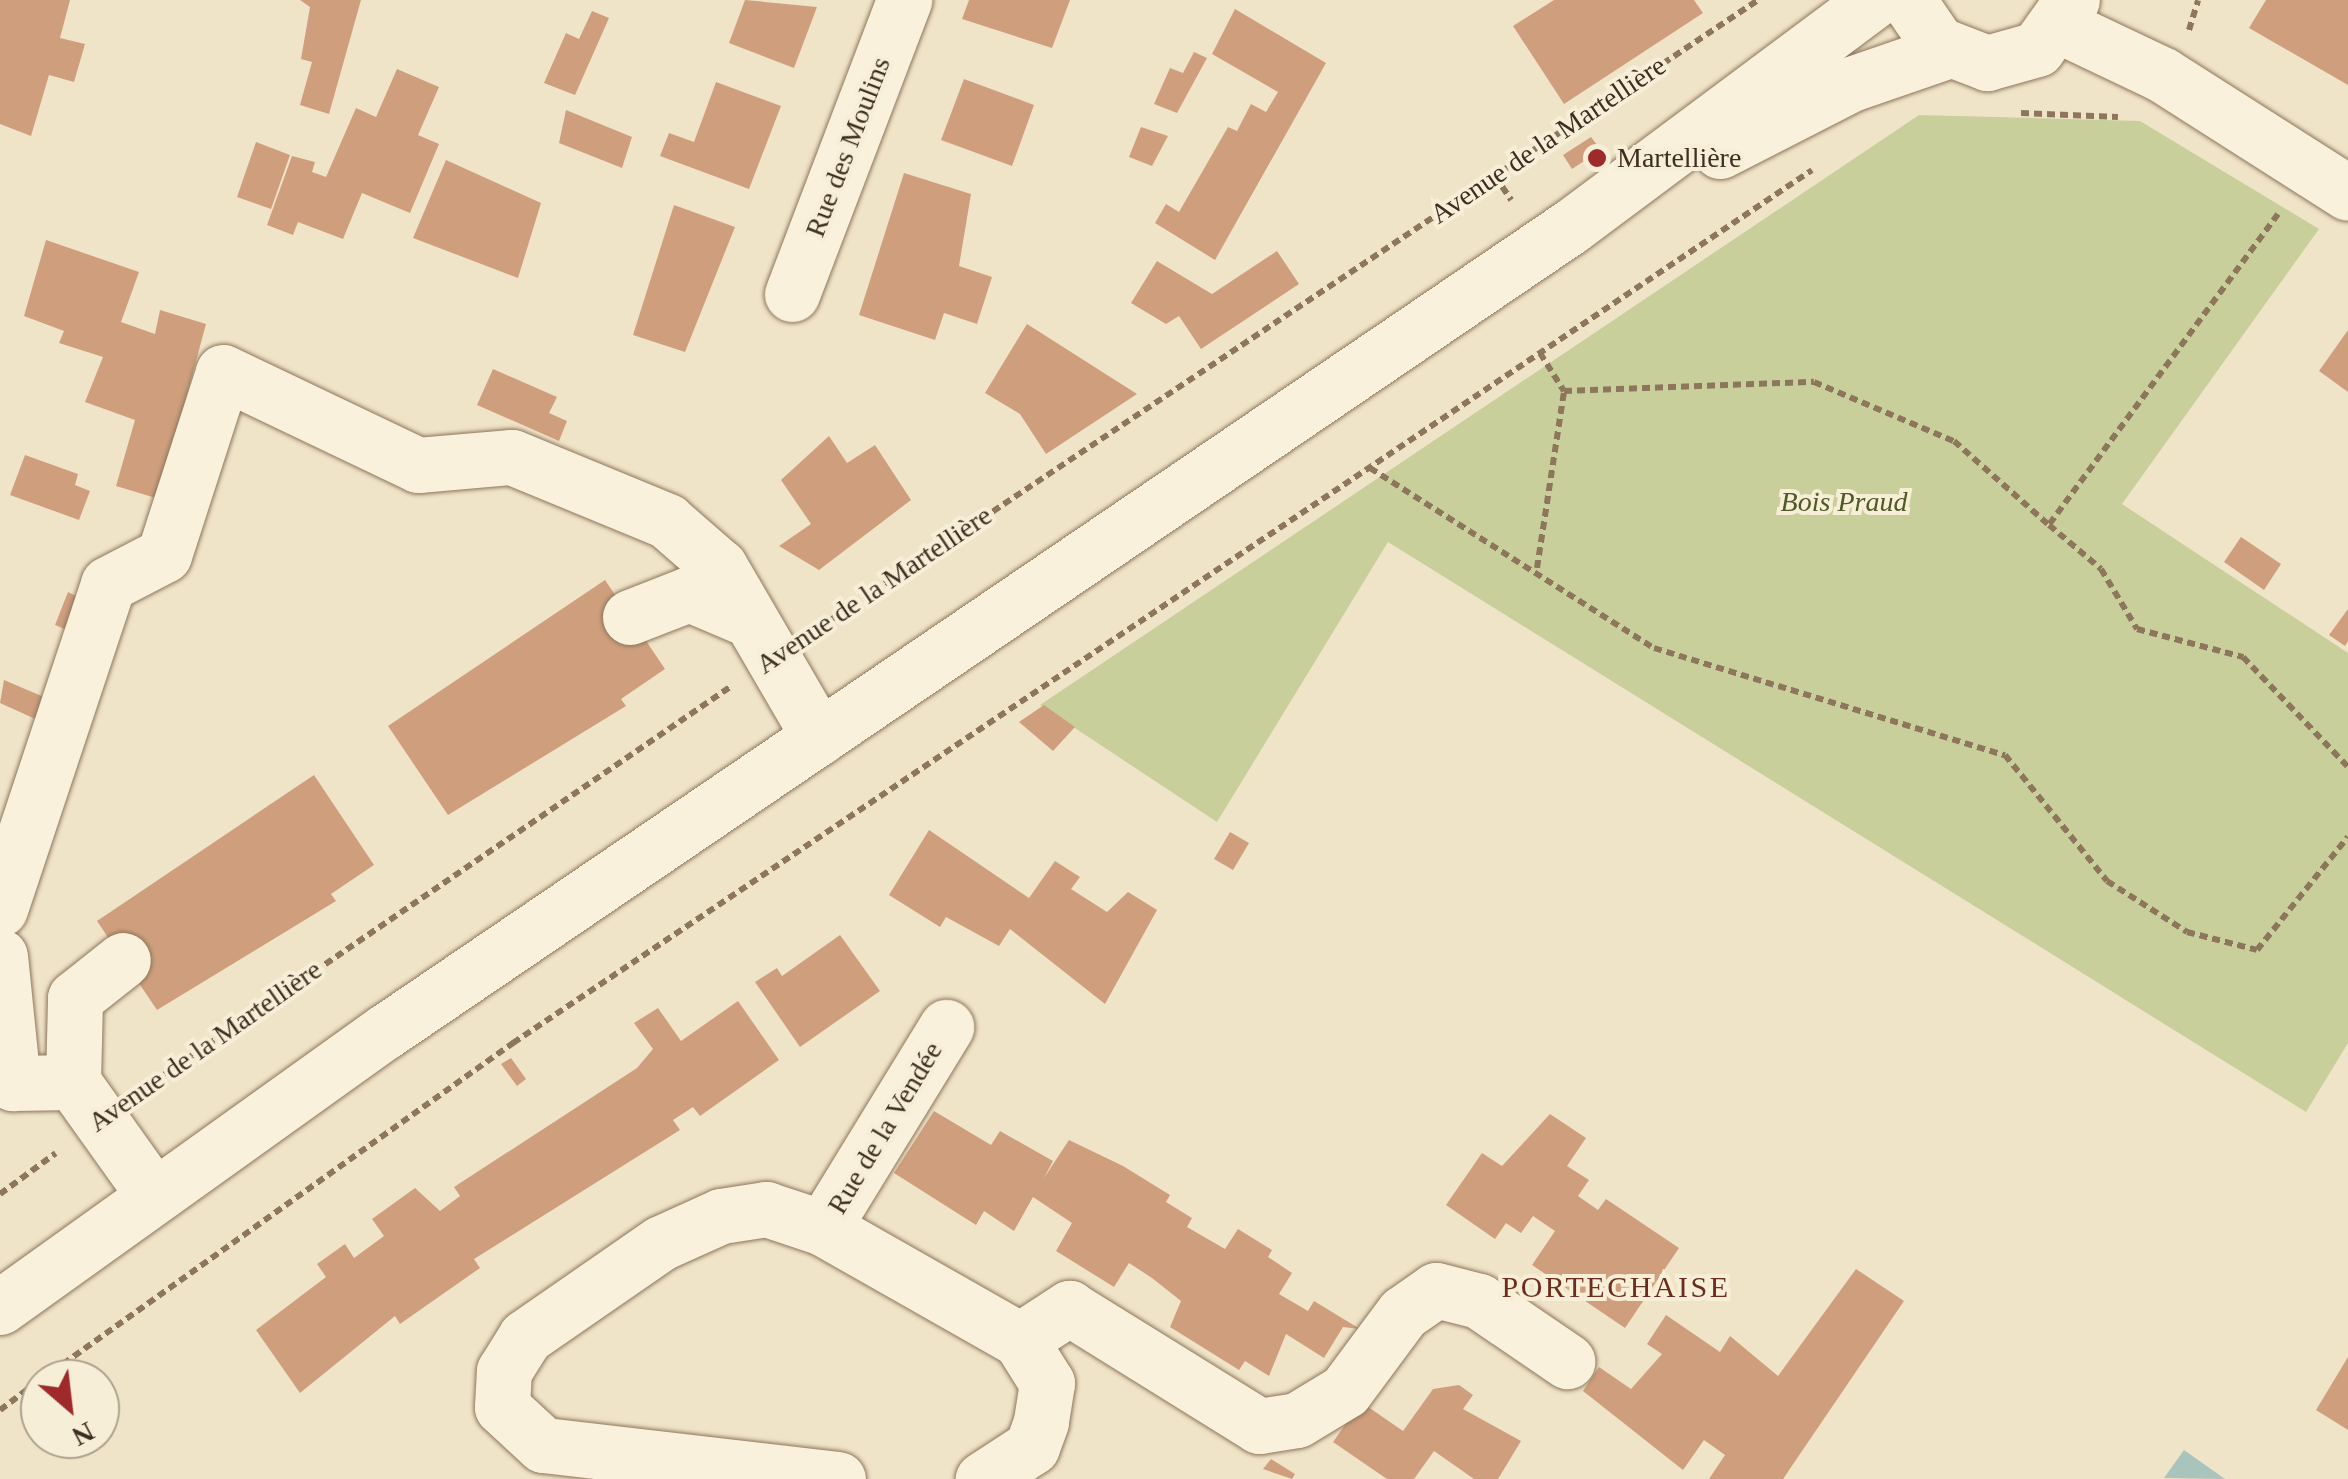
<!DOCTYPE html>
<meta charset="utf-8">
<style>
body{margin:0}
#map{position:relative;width:2348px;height:1479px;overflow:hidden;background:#f0e4c8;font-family:Georgia,serif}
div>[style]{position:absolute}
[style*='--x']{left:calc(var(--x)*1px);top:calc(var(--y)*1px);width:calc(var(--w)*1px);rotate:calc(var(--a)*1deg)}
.green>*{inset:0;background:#c9cf9b}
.water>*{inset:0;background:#a9c4bc}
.building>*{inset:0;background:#cf9f7d}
.path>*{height:6px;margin-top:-3px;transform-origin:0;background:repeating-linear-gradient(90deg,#8d765c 0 8px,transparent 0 13px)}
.roads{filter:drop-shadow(0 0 2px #8d765c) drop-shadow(0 0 2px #8d765c)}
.minor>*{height:55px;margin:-27.5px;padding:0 27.5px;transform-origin:27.5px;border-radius:27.5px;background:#faf1dc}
.dots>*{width:28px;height:28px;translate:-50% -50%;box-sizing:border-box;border:5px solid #f7eed8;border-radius:50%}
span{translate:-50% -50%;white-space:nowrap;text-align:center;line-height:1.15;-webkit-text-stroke:8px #f7eed8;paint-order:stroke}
.street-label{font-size:28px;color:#3d2e20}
.poi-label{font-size:28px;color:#3d2e20}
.left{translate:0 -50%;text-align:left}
.park-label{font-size:28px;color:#4d5a26;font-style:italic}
.neighbourhood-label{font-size:30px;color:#6b2e1e;letter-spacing:2.5px}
.north{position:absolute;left:20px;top:1359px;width:100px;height:100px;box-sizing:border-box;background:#f7eed8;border:2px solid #ada18e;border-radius:50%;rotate:152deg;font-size:28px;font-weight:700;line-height:40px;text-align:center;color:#3d2e20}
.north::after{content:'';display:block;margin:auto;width:35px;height:45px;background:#9e2a2b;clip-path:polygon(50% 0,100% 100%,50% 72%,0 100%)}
</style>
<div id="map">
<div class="green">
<i style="clip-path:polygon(1919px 115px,2140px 121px,2319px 229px,2122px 504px,2348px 653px,2348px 1043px,2306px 1112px,1388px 542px,1217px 822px,1040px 705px)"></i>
</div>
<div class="water">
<i style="clip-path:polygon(2184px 1450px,2225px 1479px,2164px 1478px)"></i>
</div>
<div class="building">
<i style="clip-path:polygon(0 0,70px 0,60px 38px,85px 44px,74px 82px,49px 75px,31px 136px,0 124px)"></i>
<i style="clip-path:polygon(300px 0,361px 0,329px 114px,300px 105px,312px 62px,301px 59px,310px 7px)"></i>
<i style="clip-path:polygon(745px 0,817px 7px,794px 68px,729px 43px)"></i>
<i style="clip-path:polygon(969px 0,1070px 0,1052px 48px,962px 19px)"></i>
<i style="clip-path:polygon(1554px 0,1694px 0,1703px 13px,1564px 104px,1513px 26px)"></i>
<i style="clip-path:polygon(2266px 0,2348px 0,2348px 85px,2249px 28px)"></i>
<i style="clip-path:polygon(1235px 9px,1326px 63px,1215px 260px,1155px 223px,1166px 204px,1179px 212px,1228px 127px,1237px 131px,1251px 104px,1266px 112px,1278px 92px,1212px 54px)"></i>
<i style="clip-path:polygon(592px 11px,609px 18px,575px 95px,544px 83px,566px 33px,579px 39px)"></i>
<i style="clip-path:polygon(1194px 52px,1207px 58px,1177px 113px,1154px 104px,1170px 68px,1183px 73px)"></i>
<i style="clip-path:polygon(397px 69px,439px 87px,418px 135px,439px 144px,410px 213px,362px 193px,343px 239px,298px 222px,293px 235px,267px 225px,292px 156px,315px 162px,312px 172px,326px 177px,356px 108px,376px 117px)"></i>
<i style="clip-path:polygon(964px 79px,1034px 105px,1012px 166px,941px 140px)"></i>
<i style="clip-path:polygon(716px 82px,781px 106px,749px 189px,660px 156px,669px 133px,694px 142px)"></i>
<i style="clip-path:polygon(566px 110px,632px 137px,622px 168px,559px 143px)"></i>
<i style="clip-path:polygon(1141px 127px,1168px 136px,1152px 166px,1129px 157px)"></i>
<i style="clip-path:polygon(1591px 137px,1601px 150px,1572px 169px,1563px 155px)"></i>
<i style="clip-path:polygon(256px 142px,290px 155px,271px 209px,237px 197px)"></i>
<i style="clip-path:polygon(446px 160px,541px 203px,518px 278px,413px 238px)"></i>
<i style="clip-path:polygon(904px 173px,971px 194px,959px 266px,992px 277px,977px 324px,944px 313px,935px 340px,859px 315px)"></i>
<i style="clip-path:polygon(674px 205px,735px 227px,685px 352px,633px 335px)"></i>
<i style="clip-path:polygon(46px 240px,139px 272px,121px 322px,155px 334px,160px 310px,206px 324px,159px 499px,116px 486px,135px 420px,85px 402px,103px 357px,59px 343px,64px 331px,24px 316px)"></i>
<i style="clip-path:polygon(1277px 251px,1299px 284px,1201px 349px,1179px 316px,1166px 324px,1131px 303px,1157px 261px,1212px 294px)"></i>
<i style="clip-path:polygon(1027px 324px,1137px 394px,1046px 454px,1020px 414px,985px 393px)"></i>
<i style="clip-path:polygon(2348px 330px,2348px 392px,2319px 371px)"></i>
<i style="clip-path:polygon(493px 369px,557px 397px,549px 413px,567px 421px,559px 441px,477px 405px)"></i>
<i style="clip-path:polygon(829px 436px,847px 463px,875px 445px,911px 500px,819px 570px,779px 546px,811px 524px,781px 480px)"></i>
<i style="clip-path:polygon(25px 455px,78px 474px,75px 485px,90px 491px,79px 520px,10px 495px)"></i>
<i style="clip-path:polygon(2241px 537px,2281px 564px,2264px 590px,2224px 562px)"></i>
<i style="clip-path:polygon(605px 580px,665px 669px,621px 699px,626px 706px,448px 815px,388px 726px)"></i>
<i style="clip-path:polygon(68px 592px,86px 601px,74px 633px,55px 625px)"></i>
<i style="clip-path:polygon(2348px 609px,2348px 641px,2345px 646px,2329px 635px)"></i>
<i style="clip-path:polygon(4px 680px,51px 700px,42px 722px,0 703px)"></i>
<i style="clip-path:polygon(1044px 705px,1075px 727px,1053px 751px,1019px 722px)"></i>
<i style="clip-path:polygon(314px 775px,374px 865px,331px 894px,336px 901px,157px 1010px,97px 921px)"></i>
<i style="clip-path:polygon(929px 830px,1029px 898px,1055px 861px,1080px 877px,1071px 889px,1107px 912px,1128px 892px,1157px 910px,1105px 1004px,1010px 929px,999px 946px,946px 917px,940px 927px,889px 895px)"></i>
<i style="clip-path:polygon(1230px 832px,1249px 843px,1233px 870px,1214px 859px)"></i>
<i style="clip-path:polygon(840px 935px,880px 991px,800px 1047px,755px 982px,777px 968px,782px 976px)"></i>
<i style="clip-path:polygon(738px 1001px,779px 1060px,700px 1116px,693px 1107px,673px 1120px,680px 1130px,474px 1259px,480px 1268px,400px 1324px,395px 1316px,300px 1393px,256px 1330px,326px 1277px,317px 1264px,345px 1244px,354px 1258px,384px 1236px,372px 1219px,415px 1188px,440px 1211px,460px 1196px,454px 1187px,637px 1068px,653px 1049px,634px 1023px,658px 1008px,681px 1041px)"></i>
<i style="clip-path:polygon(511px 1058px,526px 1079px,517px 1086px,501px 1064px)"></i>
<i style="clip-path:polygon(934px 1111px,991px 1145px,1000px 1131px,1053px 1161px,1044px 1178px,1069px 1140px,1123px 1166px,1170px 1195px,1166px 1202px,1192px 1218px,1187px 1227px,1225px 1249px,1238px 1229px,1272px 1250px,1268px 1257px,1292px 1273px,1279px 1294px,1308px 1311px,1314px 1301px,1360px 1329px,1343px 1327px,1324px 1358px,1286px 1334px,1269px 1376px,1245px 1361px,1239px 1370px,1170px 1327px,1181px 1301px,1152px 1278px,1129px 1263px,1114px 1287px,1056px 1251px,1072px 1223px,1033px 1197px,1014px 1231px,984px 1211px,976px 1225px,894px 1173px)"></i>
<i style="clip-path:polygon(1550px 1114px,1586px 1138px,1567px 1166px,1589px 1180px,1578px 1196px,1598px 1210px,1606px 1199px,1679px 1248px,1625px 1328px,1532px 1265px,1555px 1231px,1533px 1216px,1521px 1233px,1506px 1223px,1495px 1239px,1446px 1205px,1482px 1153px,1502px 1166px)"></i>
<i style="clip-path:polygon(1856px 1269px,1904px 1301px,1783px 1479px,1709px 1479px,1725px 1455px,1704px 1440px,1683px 1470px,1583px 1391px,1599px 1367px,1631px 1389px,1662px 1354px,1647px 1344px,1666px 1315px,1720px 1352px,1730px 1336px,1778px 1376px)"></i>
<i style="clip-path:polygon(2348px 1357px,2348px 1430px,2316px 1410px)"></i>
<i style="clip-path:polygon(1459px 1385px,1473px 1395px,1463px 1409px,1521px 1441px,1498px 1479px,1474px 1479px,1434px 1451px,1414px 1479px,1387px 1479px,1333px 1442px,1361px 1402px,1403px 1431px,1433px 1389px)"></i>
<i style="clip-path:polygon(1271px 1459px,1295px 1474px,1292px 1479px,1263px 1469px)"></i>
</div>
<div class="path">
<i style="--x:2189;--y:30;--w:31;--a:-73"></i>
<i style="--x:2021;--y:113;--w:97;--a:2.4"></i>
<i style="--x:1495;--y:176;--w:29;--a:56"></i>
<i style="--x:2278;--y:214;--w:386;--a:126.4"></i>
<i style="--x:2049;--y:525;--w:68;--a:40.2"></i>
<i style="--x:2101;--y:569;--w:70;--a:59"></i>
<i style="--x:2137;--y:629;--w:110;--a:14.8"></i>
<i style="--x:2243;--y:657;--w:152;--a:46.3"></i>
<i style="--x:1540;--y:353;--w:45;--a:57.7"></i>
<i style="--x:1370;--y:468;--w:336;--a:32.4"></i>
<i style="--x:1654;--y:648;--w:367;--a:17"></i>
<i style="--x:2005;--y:755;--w:162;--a:51"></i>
<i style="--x:2107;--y:881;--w:95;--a:32.5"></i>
<i style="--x:2187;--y:932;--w:72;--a:14.4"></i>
<i style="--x:2257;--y:950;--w:145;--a:-51.2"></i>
<i style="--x:1537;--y:568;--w:179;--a:-81.3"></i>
<i style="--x:1564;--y:391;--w:250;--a:-2.1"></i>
<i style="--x:1814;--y:382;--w:152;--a:22.9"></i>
<i style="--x:1954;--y:441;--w:127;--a:41.5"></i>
<i style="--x:820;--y:627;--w:1128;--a:-33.76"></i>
<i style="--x:143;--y:1089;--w:711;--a:-34.4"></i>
<i style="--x:0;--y:1194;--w:69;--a:-36.2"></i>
<i style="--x:42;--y:1379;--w:579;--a:-35.5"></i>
<i style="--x:513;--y:1043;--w:1565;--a:-33.9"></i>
<i style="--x:0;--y:1410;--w:50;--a:-36.9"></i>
</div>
<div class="roads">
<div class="minor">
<i style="--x:1908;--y:0;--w:53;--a:55.7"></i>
<i style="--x:1938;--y:44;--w:53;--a:21.2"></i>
<i style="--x:1987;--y:63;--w:52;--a:-15.6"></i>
<i style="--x:2037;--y:49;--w:60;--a:-54.5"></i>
<i style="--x:2060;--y:26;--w:114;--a:25.4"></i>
<i style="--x:2163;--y:75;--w:219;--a:32.5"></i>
<i style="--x:1720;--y:151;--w:147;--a:-27.1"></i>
<i style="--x:1851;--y:84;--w:102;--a:-19"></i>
<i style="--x:792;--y:294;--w:315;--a:-69.1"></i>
<i style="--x:630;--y:617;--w:63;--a:-21.3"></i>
<i style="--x:689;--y:594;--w:64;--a:23"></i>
<i style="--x:0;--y:909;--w:342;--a:-71.6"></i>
<i style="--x:108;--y:584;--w:63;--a:-27.4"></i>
<i style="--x:164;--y:555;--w:192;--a:-72.1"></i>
<i style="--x:223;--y:372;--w:216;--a:25.5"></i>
<i style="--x:418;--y:465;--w:94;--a:-4.9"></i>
<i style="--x:512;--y:457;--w:168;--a:22.4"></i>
<i style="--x:667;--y:521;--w:70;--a:41"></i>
<i style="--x:720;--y:567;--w:197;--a:59.8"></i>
<i style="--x:0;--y:956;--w:128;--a:84.2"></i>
<i style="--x:13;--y:1083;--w:60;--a:-1"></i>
<i style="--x:73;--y:1082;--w:138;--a:54.5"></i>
<i style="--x:73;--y:1082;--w:84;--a:-88.6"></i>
<i style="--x:75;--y:998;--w:61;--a:-38.4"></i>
<i style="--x:823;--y:1228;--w:236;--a:-58.5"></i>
<i style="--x:0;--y:1307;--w:475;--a:-35.6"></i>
<i style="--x:386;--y:1031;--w:1431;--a:-34.18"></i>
<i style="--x:1570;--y:227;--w:380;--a:-36.7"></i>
<i style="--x:1020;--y:1340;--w:59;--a:-33.1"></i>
<i style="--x:1069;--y:1308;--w:224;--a:31.8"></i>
<i style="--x:1259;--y:1426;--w:38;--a:-9"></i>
<i style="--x:1297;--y:1420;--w:56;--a:-31.1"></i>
<i style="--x:1345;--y:1391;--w:97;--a:-53.4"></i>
<i style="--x:1403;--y:1313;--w:40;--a:-34.9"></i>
<i style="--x:1436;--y:1290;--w:44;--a:14.3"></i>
<i style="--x:1479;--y:1301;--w:107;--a:34.3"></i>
<i style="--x:838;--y:1479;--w:297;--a:-173.4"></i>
<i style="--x:543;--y:1445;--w:56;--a:-137.2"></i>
<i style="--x:502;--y:1407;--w:36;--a:-87"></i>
<i style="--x:504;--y:1371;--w:40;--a:-58"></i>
<i style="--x:525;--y:1337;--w:165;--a:-34.7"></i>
<i style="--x:661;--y:1243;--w:66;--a:-24.2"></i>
<i style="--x:721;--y:1216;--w:46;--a:-8.8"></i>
<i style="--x:766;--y:1209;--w:60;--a:18.4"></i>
<i style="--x:823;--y:1228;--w:227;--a:29.6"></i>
<i style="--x:1020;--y:1340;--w:51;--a:57.9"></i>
<i style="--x:1047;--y:1383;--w:39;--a:99"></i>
<i style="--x:1041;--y:1422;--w:27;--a:110"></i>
<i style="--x:1032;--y:1447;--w:59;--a:146.9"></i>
</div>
</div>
<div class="dots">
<i style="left:1597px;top:158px;background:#9e2a2b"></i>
</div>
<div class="street-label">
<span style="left:1548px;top:140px;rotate:-34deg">Avenue de la Martellière</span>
<span style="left:848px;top:147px;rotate:-69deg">Rue des Moulins</span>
<span style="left:874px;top:590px;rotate:-34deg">Avenue de la Martellière</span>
<span style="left:205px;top:1046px;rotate:-35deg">Avenue de la Martellière</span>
<span style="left:885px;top:1128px;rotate:-59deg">Rue de la Vendée</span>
</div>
<div class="poi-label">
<span class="left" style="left:1617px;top:158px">Martellière</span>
</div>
<div class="park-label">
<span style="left:1844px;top:502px">Bois Praud</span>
</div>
<div class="neighbourhood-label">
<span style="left:1616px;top:1287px">PORTECHAISE</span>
</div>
<div class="north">N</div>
</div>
